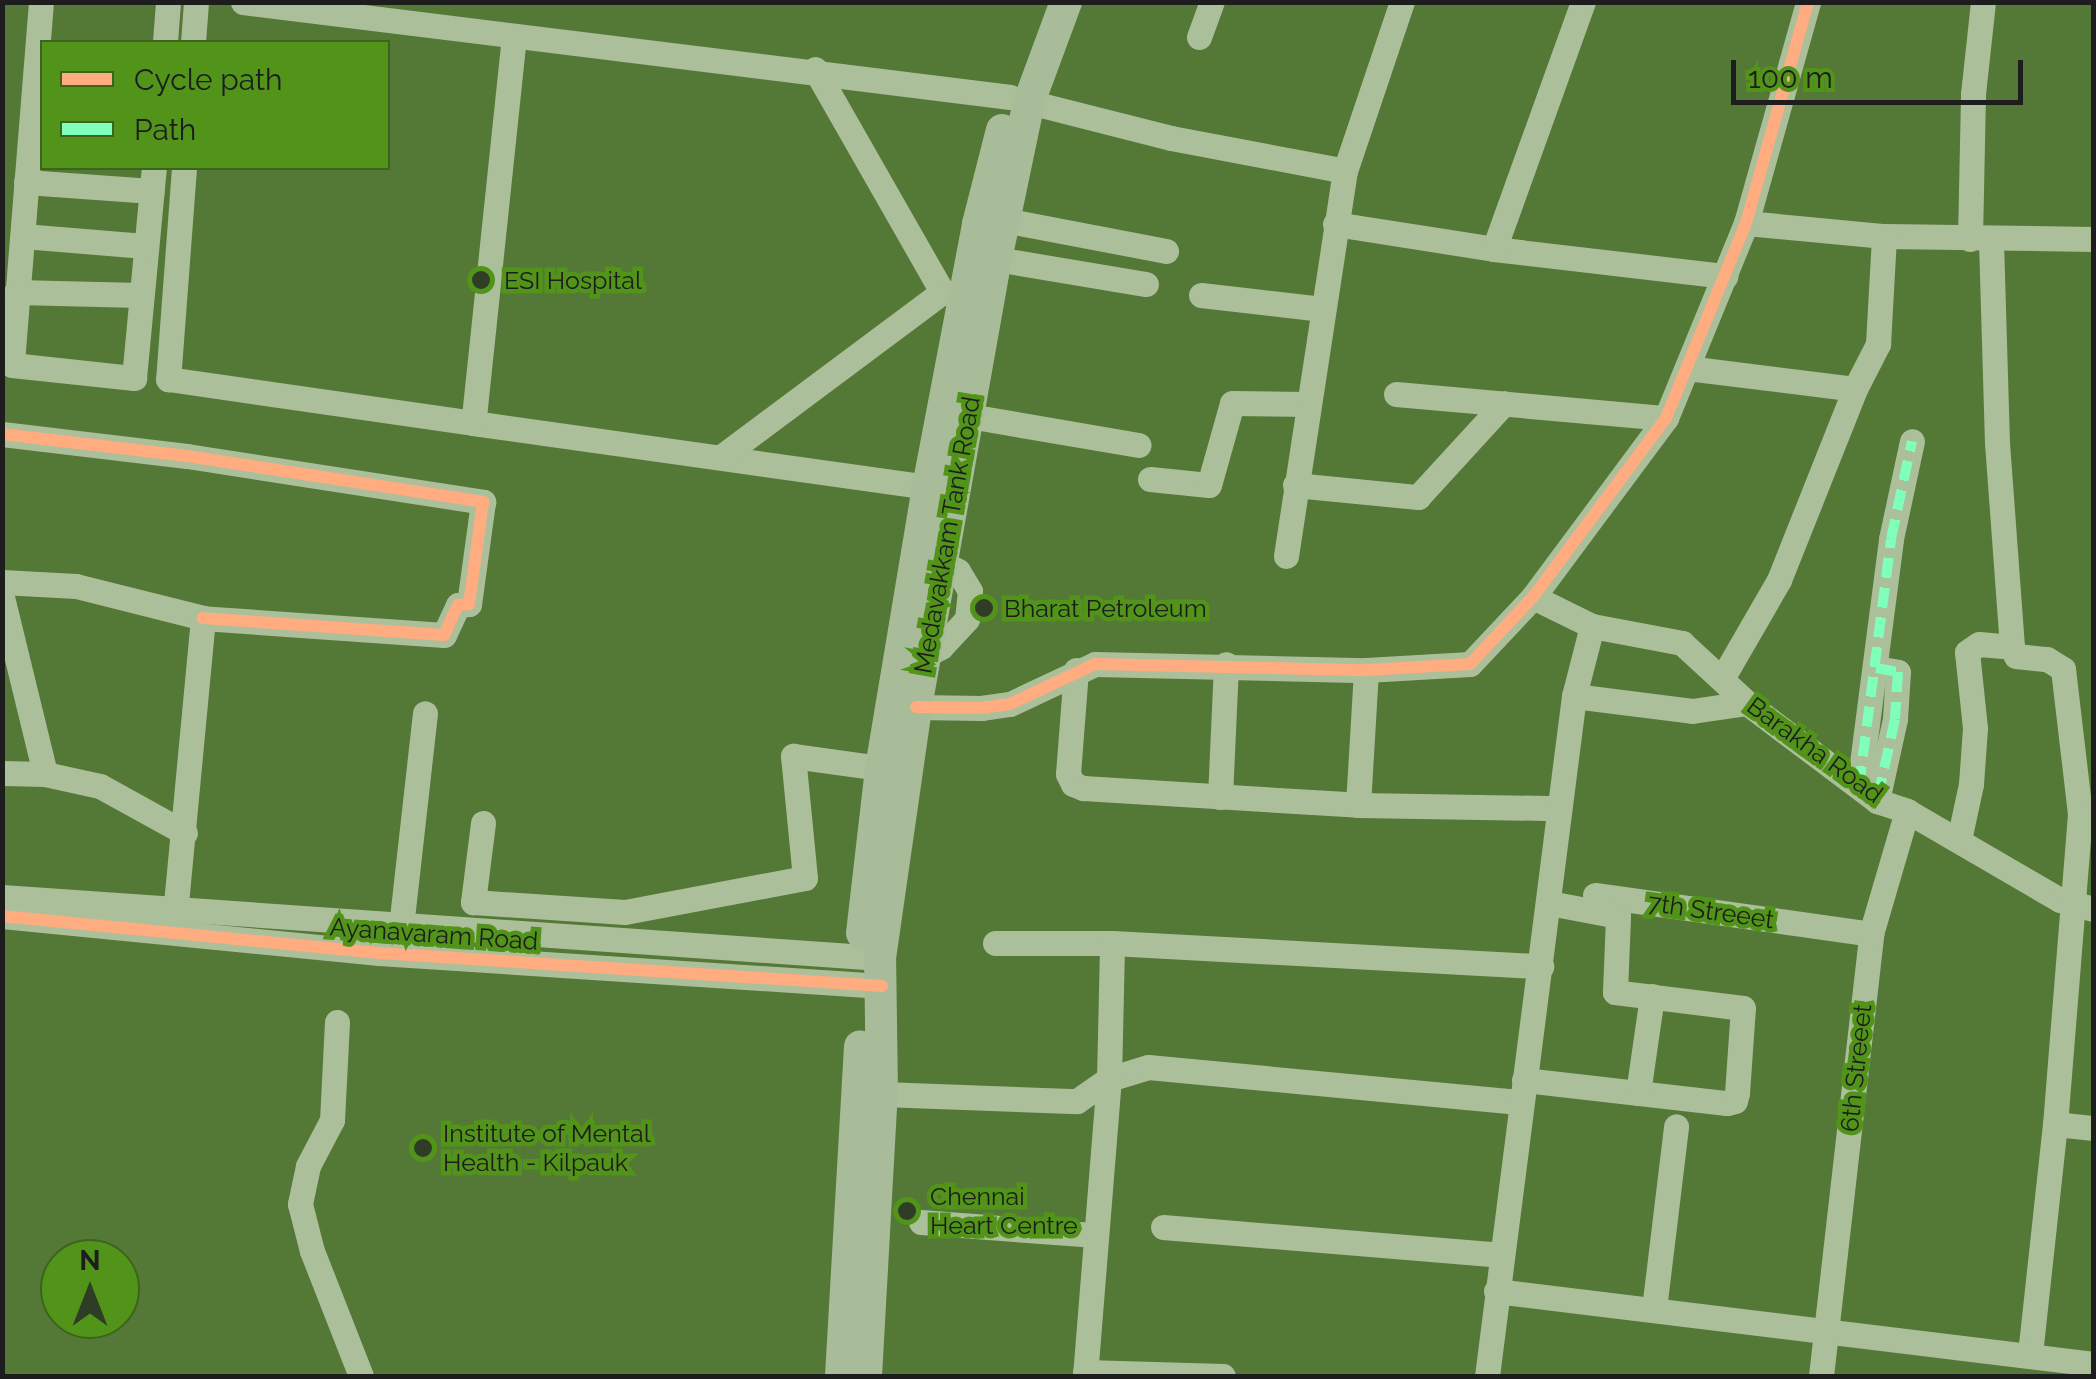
<!DOCTYPE html>
<style>
body{margin:0}
#map{position:relative;width:2096px;height:1379px;overflow:hidden;background:#547836;font-family:Raleway,sans-serif}
div>[style]{position:absolute}
[style*='--x']{left:calc(var(--x)*1px);top:calc(var(--y)*1px);width:calc(var(--w)*1px);rotate:calc(var(--a)*1deg)}
.minor>*{height:25px;margin:-12.5px;padding:0 12.5px;transform-origin:12.5px;border-radius:12.5px;background:#acbf9b}
.major>*{height:32px;margin:-16px;padding:0 16px;transform-origin:16px;border-radius:16px;background:#a9bc99}
.quiet>*{height:10px;margin-top:-5px;transform-origin:0;background:repeating-linear-gradient(90deg,#80ffba 0 20px,transparent 0 30px)}
.cycleway>*{height:12px;margin:-6px;padding:0 6px;transform-origin:6px;border-radius:6px;background:#ffac80}
.dots>*{width:28px;height:28px;translate:-50% -50%;box-sizing:border-box;border:5px solid #52941a;border-radius:50%}
span{translate:-50% -50%;white-space:nowrap;text-align:center;line-height:1.15;-webkit-text-stroke:9px #52941a;paint-order:stroke}
.poi-label{font-size:25px;color:#1d1d1d}
.left{translate:0 -50%;text-align:left}
.street-label{font-size:25px;color:#1d1d1d}
.frame{position:absolute;inset:0;border:5px solid #1d1d1d;pointer-events:none}
.legend{position:absolute;left:40px;top:40px;width:350px;height:130px;box-sizing:border-box;background:#52941a;border:2px solid #3d641b;margin:0;padding:12px 18px;list-style:none;font-size:30px;color:#1d1d1d}
.legend li{display:flex;align-items:center;gap:20px;height:50px}
.legend b{width:50px;border:2px solid #3d641b}
.north{position:absolute;left:40px;top:1239px;width:100px;height:100px;box-sizing:border-box;background:#52941a;border:2px solid #3d641b;border-radius:50%;rotate:0deg;font-size:28px;font-weight:700;line-height:40px;text-align:center;color:#1d1d1d}
.north::after{content:'';display:block;margin:auto;width:35px;height:45px;background:#303d26;clip-path:polygon(50% 0,100% 100%,50% 72%,0 100%)}
.scale{position:absolute;left:1731px;top:60px;width:292px;height:45px;box-sizing:border-box;border:5px solid #1d1d1d;border-top:0;padding-left:12px;font-size:30px;line-height:35px;white-space:nowrap;color:#1d1d1d;-webkit-text-stroke:8px #52941a;paint-order:stroke}
</style>
<div id="map">
<div class="minor">
<i style="--x:41;--y:2;--w:364;--a:94.6"></i>
<i style="--x:12;--y:365;--w:123;--a:6.1"></i>
<i style="--x:134;--y:378;--w:211;--a:-84.6"></i>
<i style="--x:243;--y:2;--w:773;--a:7.06"></i>
<i style="--x:514;--y:36;--w:389;--a:96"></i>
<i style="--x:473;--y:423;--w:459;--a:8"></i>
<i style="--x:1199;--y:37;--w:37;--a:-70"></i>
<i style="--x:165;--y:42;--w:40;--a:-85.7"></i>
<i style="--x:193;--y:42;--w:40;--a:-85.7"></i>
<i style="--x:815;--y:69;--w:257;--a:60.3"></i>
<i style="--x:942;--y:292;--w:38;--a:9"></i>
<i style="--x:1029;--y:102;--w:146;--a:14.2"></i>
<i style="--x:1171;--y:138;--w:177;--a:10.7"></i>
<i style="--x:184;--y:168;--w:212;--a:94.3"></i>
<i style="--x:168;--y:379;--w:308;--a:8.2"></i>
<i style="--x:26;--y:182;--w:126;--a:4.1"></i>
<i style="--x:1004;--y:220;--w:165;--a:10.8"></i>
<i style="--x:1746;--y:223;--w:139;--a:5.4"></i>
<i style="--x:1884;--y:236;--w:210;--a:0.8"></i>
<i style="--x:1335;--y:224;--w:161;--a:8.9"></i>
<i style="--x:1494;--y:249;--w:233;--a:6.7"></i>
<i style="--x:23;--y:236;--w:122;--a:4.7"></i>
<i style="--x:1970;--y:239;--w:145;--a:-88.8"></i>
<i style="--x:1973;--y:94;--w:93;--a:-83.8"></i>
<i style="--x:1494;--y:249;--w:263;--a:-70.2"></i>
<i style="--x:996;--y:259;--w:152;--a:9.5"></i>
<i style="--x:16;--y:292;--w:124;--a:1.4"></i>
<i style="--x:1201;--y:295;--w:122;--a:6.6"></i>
<i style="--x:1687;--y:368;--w:169;--a:7.1"></i>
<i style="--x:1396;--y:394;--w:271;--a:5.1"></i>
<i style="--x:969;--y:416;--w:172;--a:9.7"></i>
<i style="--x:2;--y:434;--w:186;--a:6.8"></i>
<i style="--x:187;--y:456;--w:300;--a:8.8"></i>
<i style="--x:483;--y:502;--w:103;--a:97.8"></i>
<i style="--x:469;--y:604;--w:11;--a:175"></i>
<i style="--x:458;--y:605;--w:33;--a:115"></i>
<i style="--x:444;--y:635;--w:242;--a:-176"></i>
<i style="--x:721;--y:457;--w:276;--a:-36.7"></i>
<i style="--x:1150;--y:479;--w:59;--a:5.8"></i>
<i style="--x:1209;--y:485;--w:85;--a:-74.3"></i>
<i style="--x:1232;--y:403;--w:76;--a:0.8"></i>
<i style="--x:1295;--y:485;--w:124;--a:5.6"></i>
<i style="--x:1418;--y:497;--w:127;--a:-47.5"></i>
<i style="--x:1286;--y:556;--w:389;--a:-81.3"></i>
<i style="--x:1345;--y:171;--w:178;--a:-71.4"></i>
<i style="--x:2;--y:582;--w:74;--a:3.1"></i>
<i style="--x:76;--y:586;--w:131;--a:14.1"></i>
<i style="--x:203;--y:618;--w:295;--a:95.4"></i>
<i style="--x:2;--y:597;--w:182;--a:76.3"></i>
<i style="--x:1533;--y:597;--w:66;--a:26.2"></i>
<i style="--x:1592;--y:626;--w:92;--a:10.7"></i>
<i style="--x:1682;--y:643;--w:88;--a:42.7"></i>
<i style="--x:1747;--y:703;--w:163;--a:37"></i>
<i style="--x:1877;--y:801;--w:32;--a:18"></i>
<i style="--x:1907;--y:811;--w:177;--a:30.2"></i>
<i style="--x:2060;--y:900;--w:35;--a:15"></i>
<i style="--x:2012;--y:647;--w:10;--a:66"></i>
<i style="--x:2016;--y:656;--w:31;--a:6"></i>
<i style="--x:2047;--y:659;--w:19;--a:32"></i>
<i style="--x:2063;--y:669;--w:146;--a:83.3"></i>
<i style="--x:2080;--y:814;--w:311;--a:94.6"></i>
<i style="--x:2055;--y:1124;--w:233;--a:96.2"></i>
<i style="--x:926;--y:655;--w:17;--a:-28"></i>
<i style="--x:941;--y:647;--w:38;--a:-47"></i>
<i style="--x:967;--y:619;--w:28;--a:-84"></i>
<i style="--x:970;--y:591;--w:23;--a:-121"></i>
<i style="--x:958;--y:571;--w:16;--a:-153"></i>
<i style="--x:1876;--y:668;--w:22;--a:10"></i>
<i style="--x:1898;--y:672;--w:47;--a:93.7"></i>
<i style="--x:1895;--y:719;--w:84;--a:102.4"></i>
<i style="--x:1076;--y:670;--w:104;--a:94.4"></i>
<i style="--x:1068;--y:774;--w:11;--a:63"></i>
<i style="--x:1073;--y:784;--w:11;--a:22"></i>
<i style="--x:1083;--y:788;--w:276;--a:3.5"></i>
<i style="--x:1358;--y:805;--w:201;--a:0.9"></i>
<i style="--x:1723;--y:677;--w:112;--a:-60"></i>
<i style="--x:1779;--y:580;--w:206;--a:-68.3"></i>
<i style="--x:1855;--y:389;--w:51;--a:-62.9"></i>
<i style="--x:1878;--y:344;--w:108;--a:-86.8"></i>
<i style="--x:1574;--y:696;--w:119;--a:7.2"></i>
<i style="--x:1692;--y:711;--w:56;--a:-8.3"></i>
<i style="--x:916;--y:707;--w:65;--a:0.9"></i>
<i style="--x:981;--y:708;--w:29;--a:-8"></i>
<i style="--x:1010;--y:704;--w:94;--a:-25.2"></i>
<i style="--x:1095;--y:664;--w:271;--a:1.3"></i>
<i style="--x:1366;--y:670;--w:104;--a:-3.3"></i>
<i style="--x:1470;--y:664;--w:92;--a:-46.8"></i>
<i style="--x:1533;--y:597;--w:223;--a:-53.4"></i>
<i style="--x:1666;--y:418;--w:211;--a:-67.7"></i>
<i style="--x:1746;--y:223;--w:230;--a:-74.3"></i>
<i style="--x:2;--y:773;--w:43;--a:1.3"></i>
<i style="--x:45;--y:774;--w:56;--a:12.3"></i>
<i style="--x:100;--y:786;--w:97;--a:28.9"></i>
<i style="--x:1859;--y:786;--w:249;--a:-82.6"></i>
<i style="--x:1891;--y:539;--w:100;--a:-77.9"></i>
<i style="--x:1220;--y:797;--w:133;--a:-87.4"></i>
<i style="--x:1358;--y:805;--w:135;--a:-86.6"></i>
<i style="--x:483;--y:823;--w:80;--a:97.2"></i>
<i style="--x:473;--y:902;--w:152;--a:3.8"></i>
<i style="--x:625;--y:912;--w:183;--a:-10.7"></i>
<i style="--x:805;--y:878;--w:123;--a:-95.6"></i>
<i style="--x:793;--y:756;--w:89;--a:7.8"></i>
<i style="--x:1959;--y:840;--w:57;--a:-77.9"></i>
<i style="--x:1971;--y:784;--w:56;--a:-85.9"></i>
<i style="--x:1975;--y:728;--w:76;--a:-96"></i>
<i style="--x:1967;--y:652;--w:14;--a:-34"></i>
<i style="--x:1979;--y:644;--w:33;--a:5"></i>
<i style="--x:2012;--y:647;--w:205;--a:-94.2"></i>
<i style="--x:1997;--y:443;--w:204;--a:-91.7"></i>
<i style="--x:1595;--y:895;--w:279;--a:8"></i>
<i style="--x:2;--y:897;--w:880;--a:3.97"></i>
<i style="--x:2;--y:916;--w:379;--a:5.6"></i>
<i style="--x:379;--y:953;--w:504;--a:3.75"></i>
<i style="--x:401;--y:927;--w:215;--a:-83.6"></i>
<i style="--x:995;--y:943;--w:117;--a:0"></i>
<i style="--x:1112;--y:943;--w:430;--a:3.1"></i>
<i style="--x:337;--y:1022;--w:98;--a:92.9"></i>
<i style="--x:332;--y:1120;--w:52;--a:117.6"></i>
<i style="--x:308;--y:1166;--w:39;--a:102"></i>
<i style="--x:300;--y:1204;--w:49;--a:75.7"></i>
<i style="--x:312;--y:1251;--w:134;--a:68.6"></i>
<i style="--x:1524;--y:1080;--w:204;--a:6.5"></i>
<i style="--x:1727;--y:1103;--w:8;--a:-14"></i>
<i style="--x:1735;--y:1101;--w:8;--a:-76"></i>
<i style="--x:1737;--y:1093;--w:85;--a:-86"></i>
<i style="--x:1743;--y:1008;--w:129;--a:-172.9"></i>
<i style="--x:1615;--y:992;--w:76;--a:-87.7"></i>
<i style="--x:1618;--y:916;--w:70;--a:-169.3"></i>
<i style="--x:1638;--y:1093;--w:98;--a:-81.8"></i>
<i style="--x:882;--y:1094;--w:195;--a:2.1"></i>
<i style="--x:1077;--y:1101;--w:39;--a:-35"></i>
<i style="--x:1109;--y:1079;--w:41;--a:-17.1"></i>
<i style="--x:1148;--y:1067;--w:375;--a:5.4"></i>
<i style="--x:2055;--y:1124;--w:39;--a:6"></i>
<i style="--x:921;--y:1222;--w:172;--a:4.3"></i>
<i style="--x:1163;--y:1227;--w:338;--a:4.7"></i>
<i style="--x:1496;--y:1291;--w:602;--a:6.96"></i>
<i style="--x:1654;--y:1309;--w:184;--a:-83.1"></i>
<i style="--x:1085;--y:1372;--w:138;--a:1.7"></i>
<i style="--x:1085;--y:1376;--w:298;--a:-85.4"></i>
<i style="--x:1109;--y:1079;--w:136;--a:-88.7"></i>
<i style="--x:1487;--y:1376;--w:686;--a:-82.71"></i>
<i style="--x:1574;--y:696;--w:72;--a:-75.6"></i>
<i style="--x:1821;--y:1376;--w:445;--a:-83.5"></i>
<i style="--x:1871;--y:934;--w:128;--a:-73.7"></i>
</div>
<div class="major">
<i style="--x:862;--y:933;--w:166;--a:-83.4"></i>
<i style="--x:881;--y:768;--w:285;--a:-80.5"></i>
<i style="--x:928;--y:487;--w:268;--a:-79.2"></i>
<i style="--x:978;--y:224;--w:97;--a:-75.7"></i>
<i style="--x:841;--y:1376;--w:330;--a:-86.7"></i>
<i style="--x:866;--y:1376;--w:282;--a:-86.8"></i>
<i style="--x:882;--y:1094;--w:136;--a:-90.8"></i>
<i style="--x:880;--y:958;--w:254;--a:-81.8"></i>
<i style="--x:916;--y:707;--w:445;--a:-79.9"></i>
<i style="--x:994;--y:269;--w:171;--a:-78.2"></i>
<i style="--x:1029;--y:102;--w:107;--a:-69.7"></i>
</div>
<div class="quiet">
<i style="--x:1876;--y:668;--w:22;--a:10"></i>
<i style="--x:1898;--y:672;--w:47;--a:93.7"></i>
<i style="--x:1895;--y:719;--w:84;--a:102.4"></i>
<i style="--x:1859;--y:786;--w:249;--a:-82.6"></i>
<i style="--x:1891;--y:539;--w:100;--a:-77.9"></i>
</div>
<div class="cycleway">
<i style="--x:2;--y:434;--w:186;--a:6.8"></i>
<i style="--x:187;--y:456;--w:300;--a:8.8"></i>
<i style="--x:483;--y:502;--w:103;--a:97.8"></i>
<i style="--x:469;--y:604;--w:11;--a:175"></i>
<i style="--x:458;--y:605;--w:33;--a:115"></i>
<i style="--x:444;--y:635;--w:242;--a:-176"></i>
<i style="--x:916;--y:707;--w:65;--a:0.9"></i>
<i style="--x:981;--y:708;--w:29;--a:-8"></i>
<i style="--x:1010;--y:704;--w:94;--a:-25.2"></i>
<i style="--x:1095;--y:664;--w:271;--a:1.3"></i>
<i style="--x:1366;--y:670;--w:104;--a:-3.3"></i>
<i style="--x:1470;--y:664;--w:92;--a:-46.8"></i>
<i style="--x:1533;--y:597;--w:223;--a:-53.4"></i>
<i style="--x:1666;--y:418;--w:211;--a:-67.7"></i>
<i style="--x:1746;--y:223;--w:230;--a:-74.3"></i>
<i style="--x:2;--y:916;--w:379;--a:5.6"></i>
<i style="--x:379;--y:953;--w:504;--a:3.75"></i>
</div>
<div class="dots">
<i style="left:481px;top:280px;background:#303d26"></i>
<i style="left:984px;top:608px;background:#303d26"></i>
<i style="left:423px;top:1148px;background:#303d26"></i>
<i style="left:907px;top:1211px;background:#303d26"></i>
</div>
<div class="poi-label">
<span class="left" style="left:504px;top:280px">ESI Hospital</span>
<span class="left" style="left:1004px;top:608px">Bharat Petroleum</span>
<span class="left" style="left:443px;top:1148px">Institute of Mental<br>Health - Kilpauk</span>
<span class="left" style="left:930px;top:1211px">Chennai<br>Heart Centre</span>
</div>
<div class="street-label">
<span style="left:947px;top:535px;rotate:-80deg">Medavakkam Tank Road</span>
<span style="left:1815px;top:750px;rotate:36deg">Barakha Road</span>
<span style="left:1711px;top:911px;rotate:8deg">7th Streeet</span>
<span style="left:434px;top:934px;rotate:4deg">Ayanavaram Road</span>
<span style="left:1856px;top:1068px;rotate:-84deg">6th Streeet</span>
</div>
<div class="frame"></div>
<ul class="legend">
<li><b style="height:12px;background:#ffac80"></b>Cycle path</li>
<li><b style="height:12px;background:#80ffba"></b>Path</li>
</ul>
<div class="north">N</div>
<div class="scale">100 m</div>
</div>
